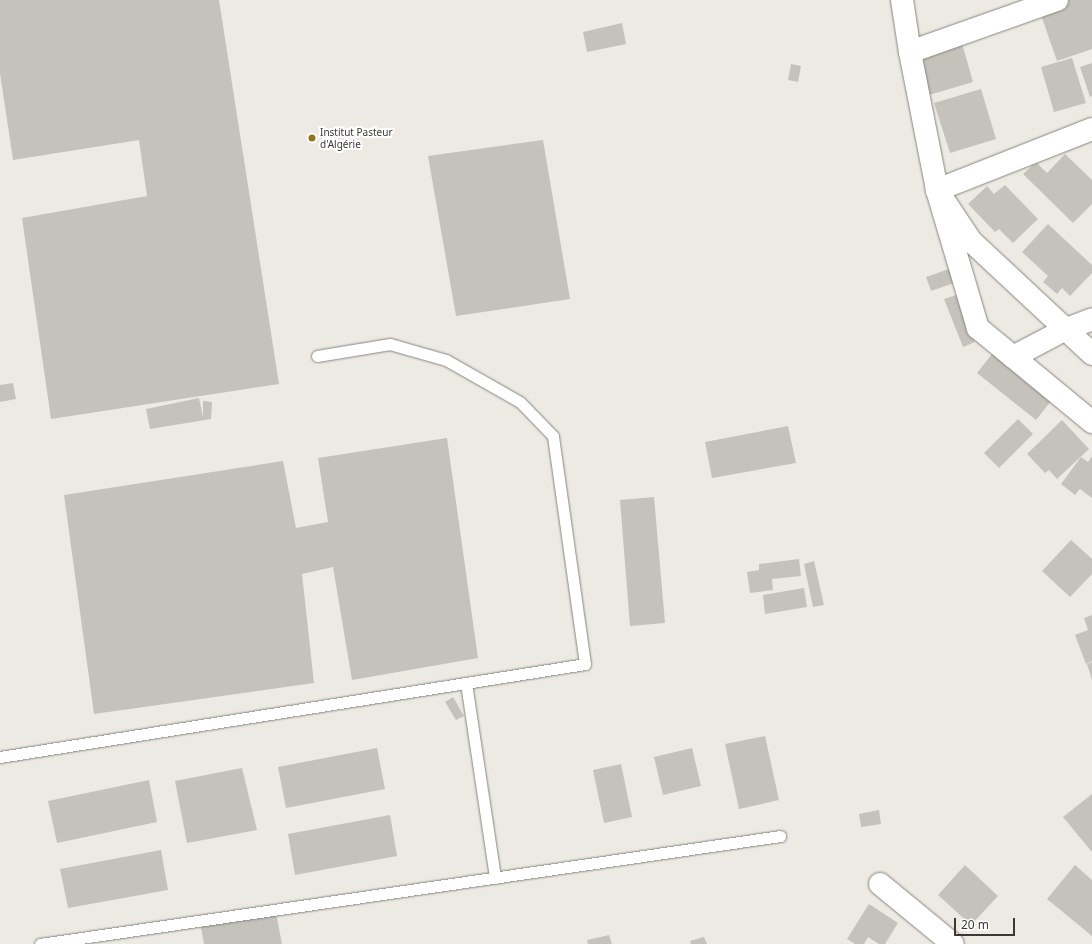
<!DOCTYPE html>
<meta charset="utf-8">
<style>
body{margin:0}
#map{position:relative;width:1092px;height:944px;overflow:hidden;background:#edeae4;font-family:"Noto Sans",sans-serif}
div>[style]{position:absolute}
[style*='--x']{left:calc(var(--x)*1px);top:calc(var(--y)*1px);width:calc(var(--w)*1px);rotate:calc(var(--a)*1deg)}
.building>*{inset:0;background:#c4c2bb}
.roads{filter:drop-shadow(0 0 1px #88857f) drop-shadow(0 0 1px #88857f)}
.lane>*{height:11px;margin:-5.5px;padding:0 5.5px;transform-origin:5.5px;border-radius:5.5px;background:#fff}
.street>*{height:22px;margin:-11px;padding:0 11px;transform-origin:11px;border-radius:11px;background:#fff}
.dots>*{width:11px;height:11px;translate:-50% -50%;box-sizing:border-box;border:2px solid #fff;border-radius:50%}
span{translate:-50% -50%;white-space:nowrap;text-align:center;line-height:1.15;-webkit-text-stroke:4px #fff;paint-order:stroke}
.poi-label{font-size:10px;color:#3a3936}
.left{translate:0 -50%;text-align:left}
.scale{position:absolute;left:954px;top:918px;width:61px;height:18px;box-sizing:border-box;border:2px solid #3a3936;border-top:0;padding-left:5px;font-size:12px;line-height:14px;white-space:nowrap;color:#3a3936;-webkit-text-stroke:3px #fff;paint-order:stroke}
</style>
<div id="map">
<div class="building">
<i style="clip-path:polygon(0 0,219px 0,279px 384px,51px 419px,22px 218px,147px 196px,139px 140px,13px 160px,0 73px)"></i>
<i style="clip-path:polygon(1069px 0,1092px 0,1092px 49px,1057px 61px,1040px 12px)"></i>
<i style="clip-path:polygon(622px 23px,626px 44px,587px 52px,583px 32px)"></i>
<i style="clip-path:polygon(961px 40px,973px 82px,929px 95px,917px 53px)"></i>
<i style="clip-path:polygon(1072px 58px,1086px 103px,1054px 112px,1041px 67px)"></i>
<i style="clip-path:polygon(1092px 63px,1092px 96px,1090px 97px,1080px 67px)"></i>
<i style="clip-path:polygon(791px 64px,801px 66px,798px 82px,788px 80px)"></i>
<i style="clip-path:polygon(981px 89px,996px 139px,950px 153px,934px 103px)"></i>
<i style="clip-path:polygon(543px 140px,570px 299px,456px 316px,428px 156px)"></i>
<i style="clip-path:polygon(1065px 154px,1092px 180px,1092px 204px,1073px 223px,1023px 174px,1036px 162px,1047px 173px)"></i>
<i style="clip-path:polygon(1005px 185px,1038px 219px,1013px 243px,999px 229px,995px 232px,968px 204px,987px 186px,994px 194px)"></i>
<i style="clip-path:polygon(1048px 224px,1092px 265px,1092px 273px,1070px 296px,1062px 288px,1057px 294px,1043px 282px,1048px 276px,1022px 252px)"></i>
<i style="clip-path:polygon(949px 269px,954px 283px,931px 291px,926px 277px)"></i>
<i style="clip-path:polygon(956px 295px,975px 342px,963px 347px,944px 299px)"></i>
<i style="clip-path:polygon(996px 349px,1055px 396px,1036px 420px,977px 373px)"></i>
<i style="clip-path:polygon(13px 383px,16px 399px,0 402px,0 385px)"></i>
<i style="clip-path:polygon(199px 398px,203px 417px,203px 401px,212px 402px,211px 419px,150px 429px,146px 409px)"></i>
<i style="clip-path:polygon(1018px 419px,1033px 434px,999px 468px,984px 453px)"></i>
<i style="clip-path:polygon(1062px 420px,1089px 449px,1057px 479px,1049px 470px,1045px 473px,1027px 454px)"></i>
<i style="clip-path:polygon(788px 426px,796px 463px,712px 478px,705px 442px)"></i>
<i style="clip-path:polygon(447px 438px,478px 658px,352px 680px,333px 567px,302px 574px,314px 683px,94px 714px,64px 495px,283px 461px,296px 528px,328px 522px,318px 458px)"></i>
<i style="clip-path:polygon(1092px 456px,1092px 498px,1080px 489px,1075px 495px,1061px 484px,1081px 457px,1088px 462px)"></i>
<i style="clip-path:polygon(654px 497px,665px 623px,630px 626px,620px 500px)"></i>
<i style="clip-path:polygon(1071px 540px,1092px 559px,1092px 574px,1070px 597px,1042px 571px)"></i>
<i style="clip-path:polygon(799px 559px,801px 576px,772px 579px,773px 590px,750px 593px,747px 572px,759px 570px,759px 564px)"></i>
<i style="clip-path:polygon(814px 561px,824px 605px,813px 607px,804px 564px)"></i>
<i style="clip-path:polygon(804px 588px,807px 607px,765px 614px,763px 595px)"></i>
<i style="clip-path:polygon(1092px 615px,1092px 661px,1086px 664px,1075px 635px,1088px 630px,1084px 618px)"></i>
<i style="clip-path:polygon(1092px 662px,1092px 680px,1087px 664px)"></i>
<i style="clip-path:polygon(453px 697px,464px 716px,456px 720px,445px 702px)"></i>
<i style="clip-path:polygon(765px 736px,779px 800px,739px 809px,725px 744px)"></i>
<i style="clip-path:polygon(377px 748px,385px 789px,286px 808px,278px 767px)"></i>
<i style="clip-path:polygon(692px 748px,701px 786px,663px 795px,654px 757px)"></i>
<i style="clip-path:polygon(621px 764px,632px 817px,604px 823px,593px 770px)"></i>
<i style="clip-path:polygon(242px 768px,257px 830px,187px 843px,175px 781px)"></i>
<i style="clip-path:polygon(149px 780px,157px 822px,57px 843px,48px 801px)"></i>
<i style="clip-path:polygon(1092px 794px,1092px 852px,1063px 817px)"></i>
<i style="clip-path:polygon(879px 810px,881px 824px,861px 827px,859px 814px)"></i>
<i style="clip-path:polygon(390px 815px,397px 856px,295px 875px,288px 834px)"></i>
<i style="clip-path:polygon(161px 850px,168px 890px,68px 908px,60px 869px)"></i>
<i style="clip-path:polygon(965px 865px,998px 896px,971px 925px,938px 895px)"></i>
<i style="clip-path:polygon(1075px 865px,1092px 880px,1092px 936px,1047px 899px)"></i>
<i style="clip-path:polygon(869px 904px,898px 923px,885px 944px,879px 944px,868px 937px,864px 944px,855px 944px,847px 939px)"></i>
<i style="clip-path:polygon(276px 913px,282px 944px,204px 944px,201px 927px)"></i>
<i style="clip-path:polygon(609px 935px,612px 944px,588px 944px,587px 940px)"></i>
<i style="clip-path:polygon(704px 937px,707px 944px,691px 944px,690px 941px)"></i>
</div>
<div class="roads">
<div class="lane">
<i style="--x:466;--y:683;--w:197;--a:81.5"></i>
<i style="--x:0;--y:757;--w:592;--a:-9.03"></i>
<i style="--x:585;--y:664;--w:230;--a:-98"></i>
<i style="--x:553;--y:436;--w:47;--a:-134.1"></i>
<i style="--x:520;--y:402;--w:85;--a:-150.4"></i>
<i style="--x:446;--y:360;--w:58;--a:-164.1"></i>
<i style="--x:390;--y:344;--w:74;--a:170.7"></i>
<i style="--x:40;--y:944;--w:748;--a:-8.3"></i>
</div>
<div class="street">
<i style="--x:902;--y:0;--w:53;--a:81.3"></i>
<i style="--x:910;--y:52;--w:141;--a:78.9"></i>
<i style="--x:937;--y:190;--w:144;--a:73.5"></i>
<i style="--x:978;--y:328;--w:148;--a:39.5"></i>
<i style="--x:910;--y:52;--w:156;--a:-19.5"></i>
<i style="--x:1092;--y:129;--w:167;--a:158.5"></i>
<i style="--x:937;--y:190;--w:61;--a:56.3"></i>
<i style="--x:971;--y:241;--w:166;--a:43"></i>
<i style="--x:1013;--y:357;--w:58;--a:-27.9"></i>
<i style="--x:1064;--y:330;--w:30;--a:-21"></i>
<i style="--x:880;--y:884;--w:94;--a:39.4"></i>
</div>
</div>
<div class="dots">
<i style="left:312px;top:138px;background:#92741a"></i>
</div>
<div class="poi-label">
<span class="left" style="left:320px;top:138px">Institut Pasteur<br>d'Algérie</span>
</div>
<div class="scale">20 m</div>
</div>
